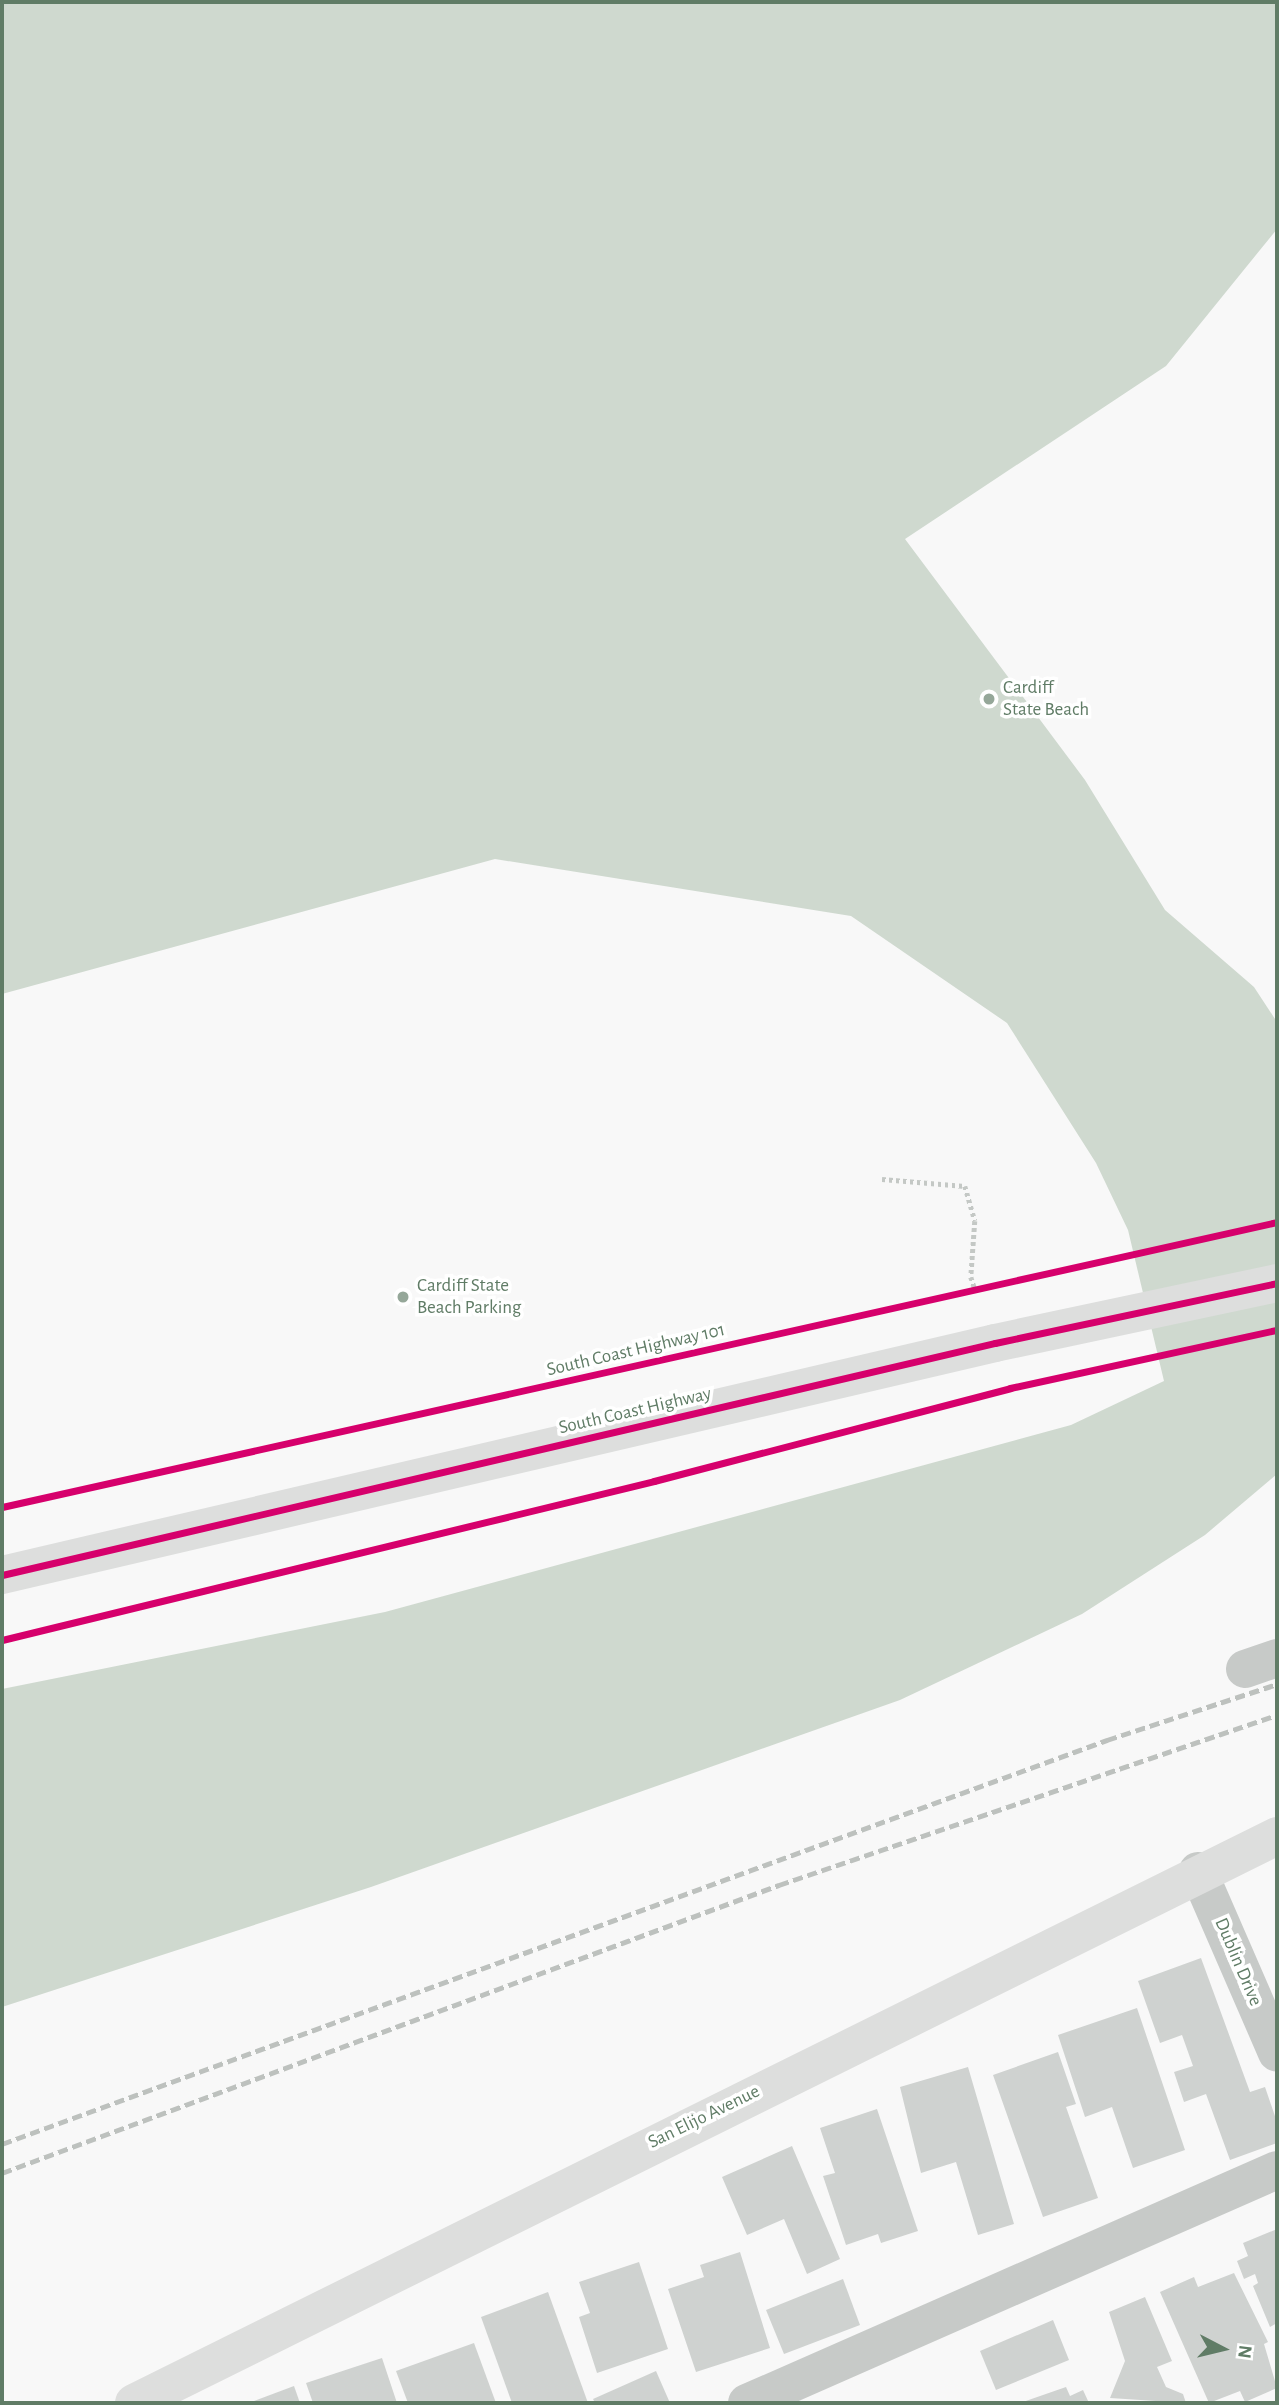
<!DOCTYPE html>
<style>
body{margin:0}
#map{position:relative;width:1279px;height:2405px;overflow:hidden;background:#f8f8f8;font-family:"Alegreya Sans",sans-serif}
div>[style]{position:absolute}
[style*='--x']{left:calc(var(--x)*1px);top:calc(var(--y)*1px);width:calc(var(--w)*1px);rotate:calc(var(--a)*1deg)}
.water>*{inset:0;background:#cfd9cf}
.building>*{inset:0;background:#cfd2d0}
.path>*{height:4.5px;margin-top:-2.25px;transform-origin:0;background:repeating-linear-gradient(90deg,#c4c8c5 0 3.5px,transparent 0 7px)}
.minor>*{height:38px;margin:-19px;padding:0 19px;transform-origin:19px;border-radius:19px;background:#c7cac8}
.major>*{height:38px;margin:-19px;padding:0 19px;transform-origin:19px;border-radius:19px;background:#dddedd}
.rail>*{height:5px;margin-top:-2.5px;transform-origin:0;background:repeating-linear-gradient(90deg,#bdc1be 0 10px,transparent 0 15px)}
.cycleway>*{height:7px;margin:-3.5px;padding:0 3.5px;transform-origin:3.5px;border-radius:3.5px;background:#d6006c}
.dots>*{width:19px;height:19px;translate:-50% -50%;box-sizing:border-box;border:4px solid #fff;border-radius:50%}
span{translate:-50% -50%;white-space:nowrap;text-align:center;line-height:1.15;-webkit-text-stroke:7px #fff;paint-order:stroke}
.poi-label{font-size:19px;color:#607c66}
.left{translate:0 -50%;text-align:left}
.street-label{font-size:19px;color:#607c66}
.frame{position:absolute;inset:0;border:4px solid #607c66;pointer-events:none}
.north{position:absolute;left:1188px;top:2314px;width:70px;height:70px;-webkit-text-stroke:5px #fff;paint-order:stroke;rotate:97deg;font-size:19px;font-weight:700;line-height:28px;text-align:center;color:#607c66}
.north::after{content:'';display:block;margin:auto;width:24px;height:32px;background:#607c66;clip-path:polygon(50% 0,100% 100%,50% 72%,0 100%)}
</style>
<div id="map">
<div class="water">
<i style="clip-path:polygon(2px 2px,1277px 2px,1277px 229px,1166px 366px,905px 539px,1085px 780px,1165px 910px,1254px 987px,1277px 1022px,1277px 1474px,1205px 1535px,1082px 1614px,900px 1700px,371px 1887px,2px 2007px,2px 1689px,385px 1612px,1071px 1425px,1164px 1381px,1128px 1230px,1096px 1163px,1007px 1023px,851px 916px,495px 859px,2px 994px)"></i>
</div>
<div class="building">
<i style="clip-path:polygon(1201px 1958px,1250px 2092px,1265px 2087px,1277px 2122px,1277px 2143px,1230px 2160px,1206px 2094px,1184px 2102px,1174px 2072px,1193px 2066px,1182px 2035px,1160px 2043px,1138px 1981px)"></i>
<i style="clip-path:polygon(1137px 2008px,1185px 2150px,1133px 2168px,1112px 2107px,1085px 2117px,1058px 2035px)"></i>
<i style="clip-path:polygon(1058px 2052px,1076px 2104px,1066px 2107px,1098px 2198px,1043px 2217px,993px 2075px)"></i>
<i style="clip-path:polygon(968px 2067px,1014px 2224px,978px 2235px,956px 2162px,921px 2173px,900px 2087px)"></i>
<i style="clip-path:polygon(877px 2109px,918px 2231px,881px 2243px,878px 2234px,846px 2245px,823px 2176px,835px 2173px,820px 2128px)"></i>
<i style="clip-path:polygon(792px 2146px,840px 2259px,807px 2274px,784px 2219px,747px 2235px,722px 2177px)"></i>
<i style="clip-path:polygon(1277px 2229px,1277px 2323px,1270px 2327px,1253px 2286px,1258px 2283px,1255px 2274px,1244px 2279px,1237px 2261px,1248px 2256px,1243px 2243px)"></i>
<i style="clip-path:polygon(740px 2252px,770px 2348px,696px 2372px,668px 2289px,704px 2277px,700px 2265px)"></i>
<i style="clip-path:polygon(639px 2262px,668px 2349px,597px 2373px,579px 2317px,590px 2313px,579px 2282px)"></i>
<i style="clip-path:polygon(1234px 2273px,1268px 2342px,1264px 2344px,1277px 2388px,1245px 2402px,1240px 2391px,1209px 2403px,1160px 2292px,1194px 2277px,1198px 2287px)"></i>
<i style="clip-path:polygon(843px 2279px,860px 2325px,784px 2354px,766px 2310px)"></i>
<i style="clip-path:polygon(548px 2292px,588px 2403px,512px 2403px,481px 2317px)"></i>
<i style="clip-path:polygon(1145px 2297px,1172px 2361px,1157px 2367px,1166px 2387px,1183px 2394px,1186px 2403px,1110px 2398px,1125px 2361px,1109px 2312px)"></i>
<i style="clip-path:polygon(1053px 2320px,1069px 2360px,996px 2390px,980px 2351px)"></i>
<i style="clip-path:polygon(474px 2343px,496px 2403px,408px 2403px,396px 2371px)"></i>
<i style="clip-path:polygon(382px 2358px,397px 2403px,313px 2403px,306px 2383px)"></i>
<i style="clip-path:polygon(656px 2371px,670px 2403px,595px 2403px,593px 2399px)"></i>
<i style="clip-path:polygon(294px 2386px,300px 2403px,249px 2403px)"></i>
<i style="clip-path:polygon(1066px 2387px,1070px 2396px,1083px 2390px,1089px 2403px,1020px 2403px)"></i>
</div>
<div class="path">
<i style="--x:882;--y:1179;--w:83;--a:4.8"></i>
<i style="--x:965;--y:1186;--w:36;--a:74"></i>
<i style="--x:975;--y:1221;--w:56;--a:94.1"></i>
<i style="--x:971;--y:1277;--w:16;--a:72"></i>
</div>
<div class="minor">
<i style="--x:1245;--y:1669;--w:34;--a:-19"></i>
<i style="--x:1198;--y:1871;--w:198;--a:66.5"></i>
<i style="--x:747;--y:2403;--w:579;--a:-23.73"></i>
</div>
<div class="major">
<i style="--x:2;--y:1575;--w:1020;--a:-13.15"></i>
<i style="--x:995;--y:1343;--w:288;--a:-12"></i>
<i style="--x:134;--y:2403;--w:1276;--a:-26.38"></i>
</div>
<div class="rail">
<i style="--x:2;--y:2144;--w:1177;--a:-20.08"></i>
<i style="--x:1107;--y:1740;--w:179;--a:-18.2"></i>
<i style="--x:2;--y:2173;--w:829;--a:-20.34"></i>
<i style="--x:779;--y:1885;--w:526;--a:-18.85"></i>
</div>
<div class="cycleway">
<i style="--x:2;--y:1507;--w:1306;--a:-12.6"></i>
<i style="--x:2;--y:1575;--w:1020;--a:-13.15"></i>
<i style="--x:995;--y:1343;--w:288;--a:-12"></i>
<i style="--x:2;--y:1640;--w:671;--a:-13.7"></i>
<i style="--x:654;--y:1481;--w:368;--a:-14.6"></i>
<i style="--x:1010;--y:1388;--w:273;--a:-12.3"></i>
</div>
<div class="dots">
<i style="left:989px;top:699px;background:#95a799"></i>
<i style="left:403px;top:1297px;background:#95a799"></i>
</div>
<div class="poi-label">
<span class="left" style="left:1003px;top:699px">Cardiff<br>State Beach</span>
<span class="left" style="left:417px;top:1297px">Cardiff State<br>Beach Parking</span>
</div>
<div class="street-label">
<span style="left:636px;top:1350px;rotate:-13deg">South Coast Highway 101</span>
<span style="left:635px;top:1411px;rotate:-13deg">South Coast Highway</span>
<span style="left:1238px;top:1962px;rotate:67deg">Dublin Drive</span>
<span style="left:704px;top:2117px;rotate:-26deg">San Elijo Avenue</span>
</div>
<div class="frame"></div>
<div class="north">N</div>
</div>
